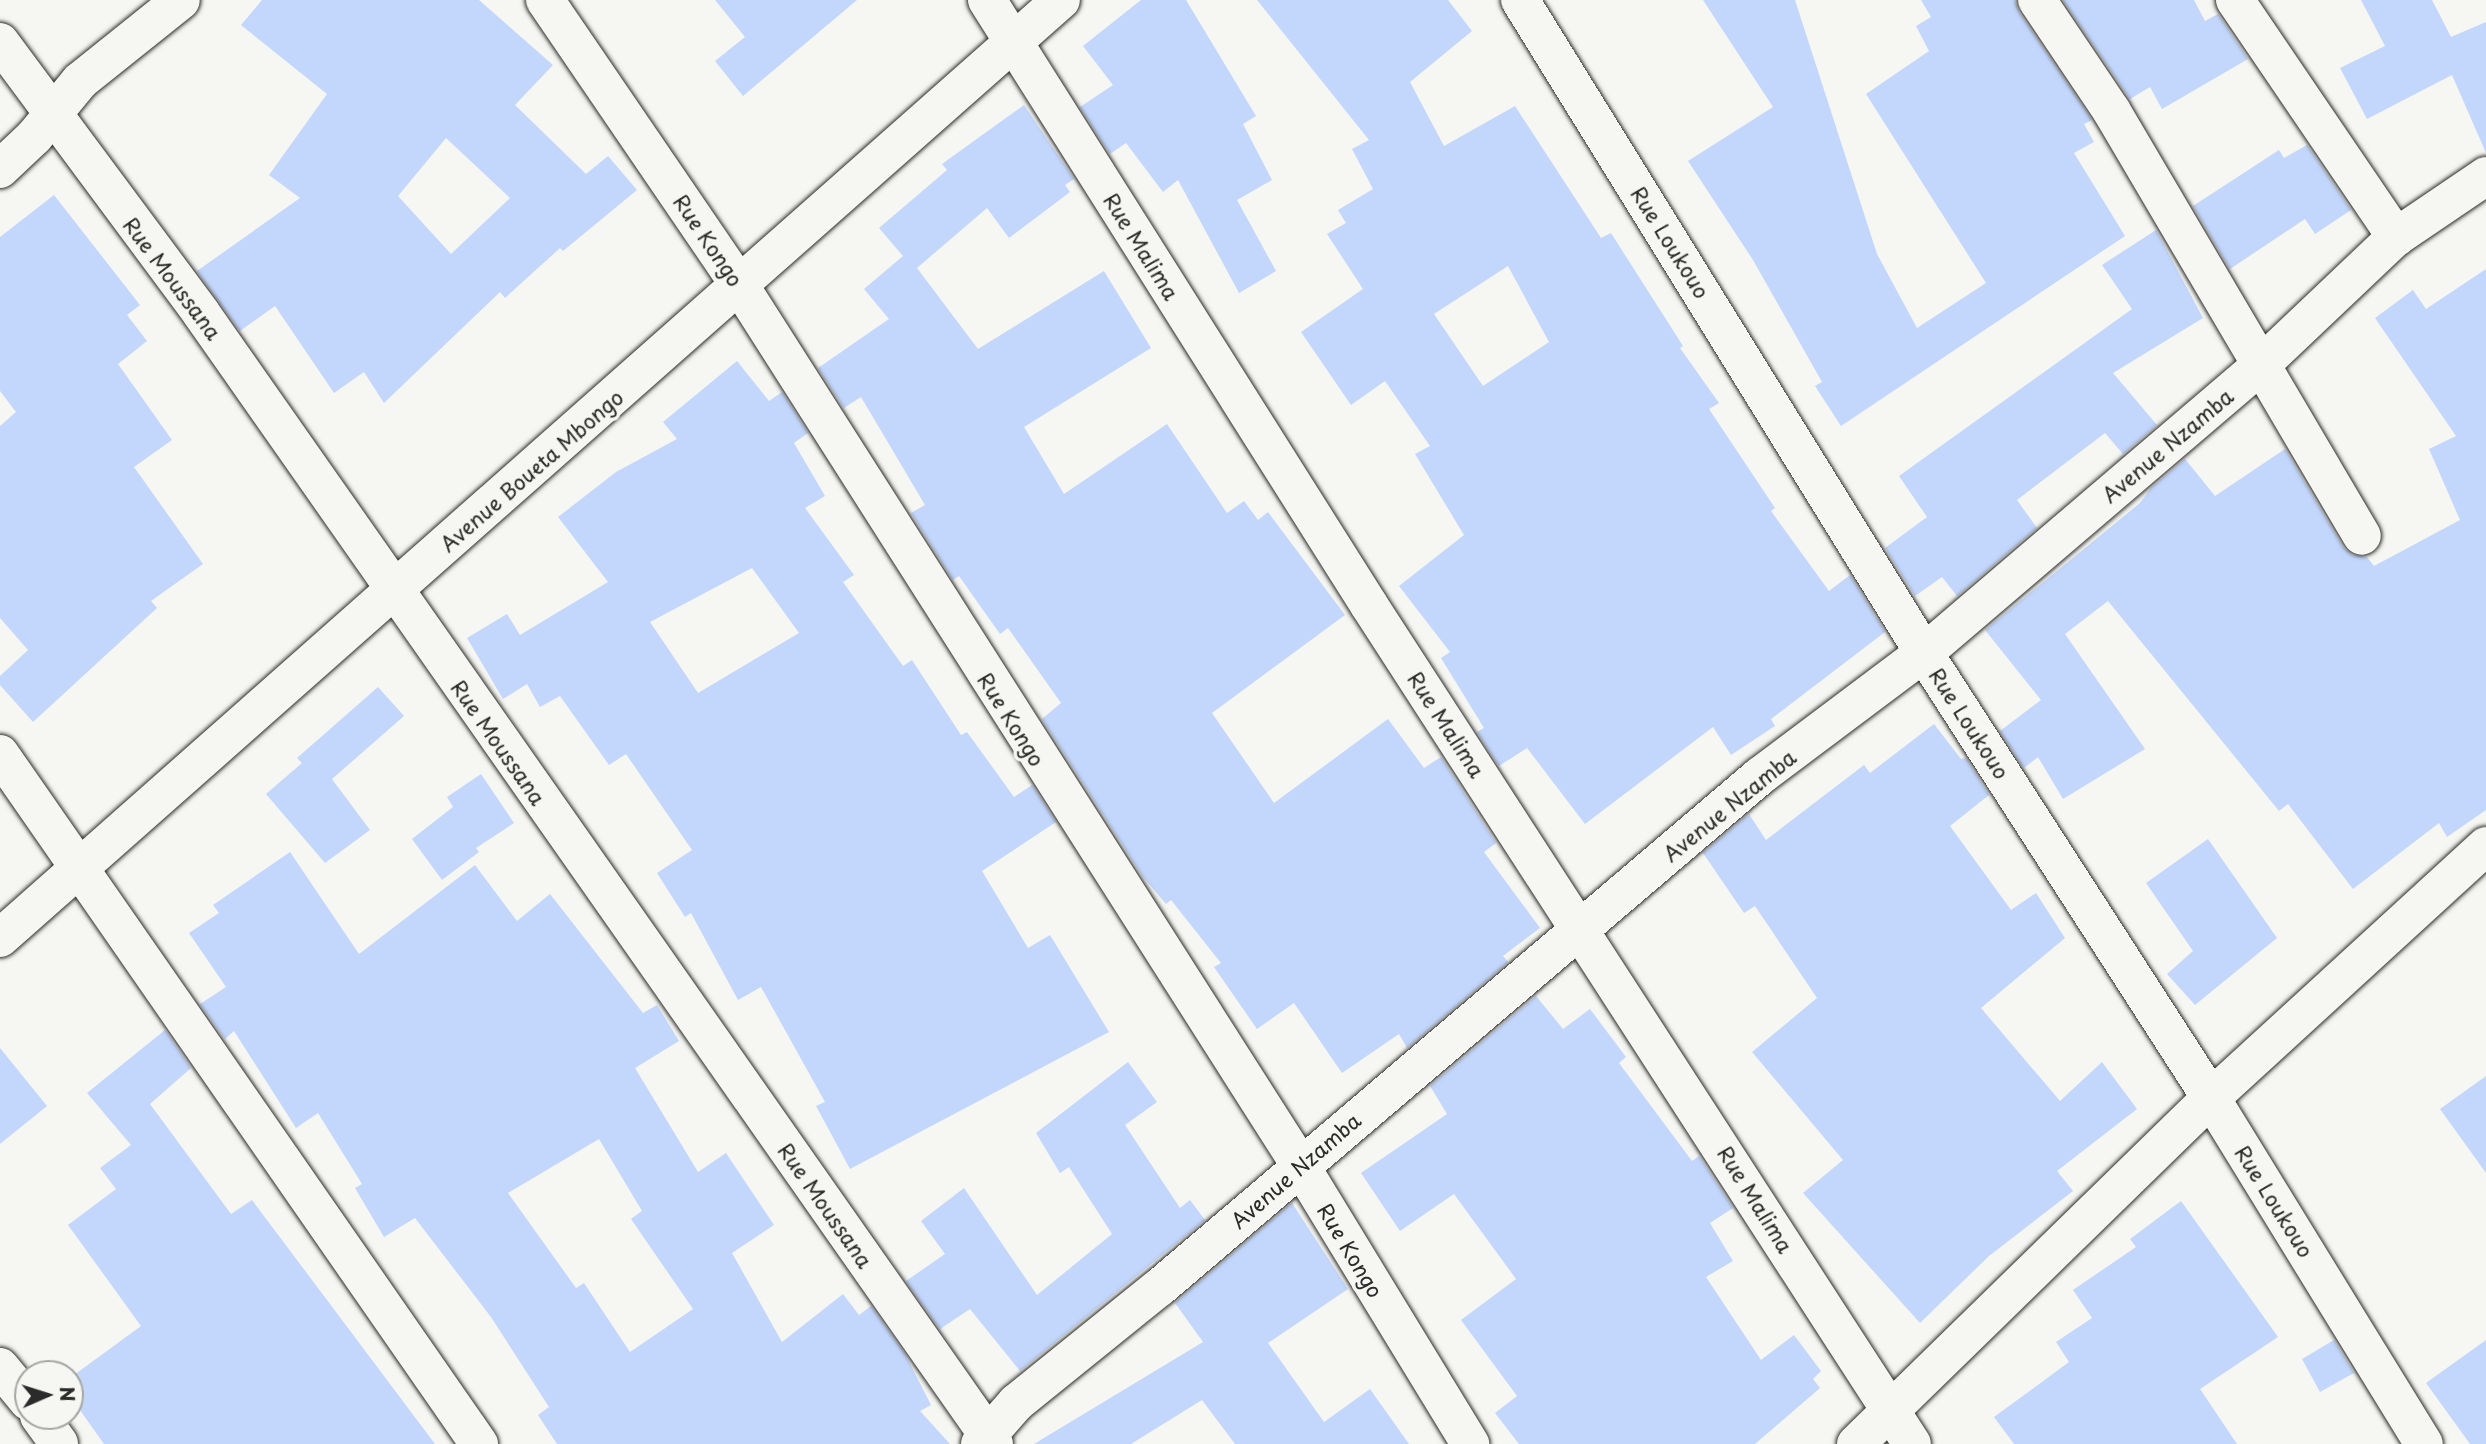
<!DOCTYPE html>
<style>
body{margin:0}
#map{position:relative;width:2486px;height:1444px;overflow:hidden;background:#f6f6f2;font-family:"Playpen Sans",sans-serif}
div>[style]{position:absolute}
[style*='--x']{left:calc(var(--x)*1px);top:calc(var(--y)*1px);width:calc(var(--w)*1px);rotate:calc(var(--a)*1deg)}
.building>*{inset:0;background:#c3d7fc}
.roads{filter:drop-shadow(0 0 2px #2b2b2b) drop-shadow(0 0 2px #2b2b2b)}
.street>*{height:38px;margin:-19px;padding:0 19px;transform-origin:19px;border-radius:19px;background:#f6f6f2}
.secondary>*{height:38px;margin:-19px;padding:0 19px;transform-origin:19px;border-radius:19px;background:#f6f6f2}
span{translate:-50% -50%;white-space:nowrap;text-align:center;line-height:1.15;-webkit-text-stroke:7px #f6f6f2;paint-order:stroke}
.street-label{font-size:21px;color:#2b2b2b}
.north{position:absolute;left:14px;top:1360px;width:70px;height:70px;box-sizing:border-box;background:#f6f6f2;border:2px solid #a5a5a2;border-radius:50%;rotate:87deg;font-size:19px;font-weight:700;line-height:28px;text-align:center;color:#2b2b2b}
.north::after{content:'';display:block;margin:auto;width:24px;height:32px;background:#2b2b2b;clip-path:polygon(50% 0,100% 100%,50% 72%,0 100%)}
</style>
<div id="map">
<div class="building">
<i style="clip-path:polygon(evenodd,262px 0,479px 0,553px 65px,515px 105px,586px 174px,608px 156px,637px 190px,563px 251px,560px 248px,505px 298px,500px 292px,384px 403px,364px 372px,334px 393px,275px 306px,240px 331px,197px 271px,300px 198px,269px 175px,327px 94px,241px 25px,262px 0,446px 138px,510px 198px,451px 254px,398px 196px,446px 138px)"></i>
<i style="clip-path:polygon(715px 0,857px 0,743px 96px,715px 61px,745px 37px)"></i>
<i style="clip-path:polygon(1141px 0,1186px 0,1256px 116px,1243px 124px,1272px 180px,1237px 200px,1276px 271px,1239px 293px,1178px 180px,1163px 192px,1126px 143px,1110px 154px,1080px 107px,1113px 85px,1083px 46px)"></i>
<i style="clip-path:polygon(evenodd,1257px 0,1448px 0,1472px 31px,1410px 82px,1444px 146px,1515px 106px,1601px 238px,1611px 233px,1683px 346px,1680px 348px,1719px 403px,1709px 409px,1775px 508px,1771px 511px,1829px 591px,1850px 575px,1885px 632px,1771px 719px,1775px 726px,1731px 755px,1713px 727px,1585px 824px,1527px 748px,1499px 766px,1477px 732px,1484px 728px,1441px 658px,1450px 652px,1399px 586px,1464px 535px,1415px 454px,1430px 446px,1385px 381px,1351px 405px,1301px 332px,1363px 289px,1327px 234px,1346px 223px,1338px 210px,1373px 189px,1352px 149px,1369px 140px,1257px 0,1508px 266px,1549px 342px,1483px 386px,1434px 314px,1508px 266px)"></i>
<i style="clip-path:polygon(1703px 0,1795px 0,1877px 254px,1917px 328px,1986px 283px,1866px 94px,1929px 51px,1916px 26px,1931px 17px,1921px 0,2015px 0,2019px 12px,2092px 120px,2084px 124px,2094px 142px,2074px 153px,2125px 236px,1841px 426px,1815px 386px,1822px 382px,1753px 260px,1688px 161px,1773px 107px)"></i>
<i style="clip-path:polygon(2063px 0,2194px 0,2205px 21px,2218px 14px,2248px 59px,2162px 109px,2150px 87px,2130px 99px)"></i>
<i style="clip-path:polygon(2361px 0,2432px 0,2451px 37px,2486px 22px,2486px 153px,2452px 75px,2367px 119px,2340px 68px,2385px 46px)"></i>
<i style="clip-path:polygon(1024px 105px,1074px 179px,1065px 185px,1070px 192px,1009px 238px,987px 208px,917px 268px,978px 349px,1104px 271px,1151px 348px,1024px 427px,1064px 494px,1167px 424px,1227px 513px,1244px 501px,1258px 520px,1268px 512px,1345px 615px,1212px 713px,1274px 803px,1388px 719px,1424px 768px,1441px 757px,1496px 843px,1484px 852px,1540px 928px,1503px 956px,1508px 962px,1407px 1048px,1399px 1034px,1342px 1073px,1294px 1003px,1257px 1029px,1214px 967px,1221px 963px,1171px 900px,1166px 904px,1143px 877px,1042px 719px,1061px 703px,1008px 628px,1000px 634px,959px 576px,953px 580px,911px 513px,925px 505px,861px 397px,844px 408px,818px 368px,889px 319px,864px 289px,903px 256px,879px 228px,947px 170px,942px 164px)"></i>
<i style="clip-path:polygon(2307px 145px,2351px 210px,2315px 234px,2305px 219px,2230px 269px,2193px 206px,2279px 150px,2284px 158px)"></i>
<i style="clip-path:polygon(54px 195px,140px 305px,127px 315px,147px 341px,118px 364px,172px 440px,134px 467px,203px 564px,151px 601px,157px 608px,33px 722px,0 685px,0 676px,28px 650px,0 618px,0 426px,16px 412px,0 391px,0 237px)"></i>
<i style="clip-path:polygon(2156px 230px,2203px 318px,2113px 373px,2157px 425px,2123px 454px,2105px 433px,2017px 500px,2037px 528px,1957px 596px,1942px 577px,1915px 596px,1885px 548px,1927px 517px,1899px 476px,2132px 309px,2102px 265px)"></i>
<i style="clip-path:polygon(2486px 269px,2486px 810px,2447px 837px,2439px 823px,2353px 889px,2288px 804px,2279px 811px,2108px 601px,2065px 634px,2145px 749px,2063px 799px,2038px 757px,2024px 768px,2000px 731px,2041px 700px,1985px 630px,2140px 503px,2151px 488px,2185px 459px,2215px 496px,2285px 449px,2343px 547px,2352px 555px,2367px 557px,2374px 566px,2460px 520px,2429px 449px,2456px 436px,2375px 318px,2413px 290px,2426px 309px)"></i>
<i style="clip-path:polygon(evenodd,737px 361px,769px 401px,782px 392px,808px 433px,794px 443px,825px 496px,805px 508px,854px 575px,843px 582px,903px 666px,912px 660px,961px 735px,967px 732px,1014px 797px,1032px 785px,1056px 822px,982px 871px,1028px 948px,1050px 935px,1109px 1032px,850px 1169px,816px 1106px,825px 1102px,761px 987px,738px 1000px,691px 913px,685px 917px,657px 873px,692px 850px,626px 754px,609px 765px,560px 696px,540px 707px,527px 684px,503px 699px,467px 638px,507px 614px,520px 635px,608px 582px,558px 517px,616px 472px,677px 439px,663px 422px,737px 361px,752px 568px,799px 633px,698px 693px,650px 622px,752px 568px)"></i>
<i style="clip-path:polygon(378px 687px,404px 716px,332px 779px,370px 830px,325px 863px,266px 794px,302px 763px,297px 758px)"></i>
<i style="clip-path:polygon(1934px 724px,1961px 759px,1966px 758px,1989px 795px,1950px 826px,2011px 910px,2036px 893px,2065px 938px,1981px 1008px,2060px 1101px,2102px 1062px,2137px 1109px,2057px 1171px,2073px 1191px,1989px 1256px,1920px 1323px,1803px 1193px,1843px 1160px,1752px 1052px,1817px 998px,1755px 906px,1744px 913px,1703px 853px,1749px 814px,1766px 840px,1864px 765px,1870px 773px)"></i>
<i style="clip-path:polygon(481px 774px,514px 823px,476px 848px,479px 852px,442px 880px,412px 839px,453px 807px,447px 797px)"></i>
<i style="clip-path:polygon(2208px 839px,2277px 938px,2195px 1005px,2167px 974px,2193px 951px,2146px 883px)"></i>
<i style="clip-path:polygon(evenodd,290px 852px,359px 954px,475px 865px,517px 921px,550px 894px,643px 1013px,657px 1005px,679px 1041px,635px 1068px,698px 1172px,726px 1153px,774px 1225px,732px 1253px,782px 1342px,843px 1294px,859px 1315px,871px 1306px,905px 1354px,931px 1405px,920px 1411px,950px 1444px,557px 1444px,538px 1415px,549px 1407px,491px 1317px,415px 1218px,384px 1237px,355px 1188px,362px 1184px,318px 1113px,296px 1128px,234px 1031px,225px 1039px,200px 1004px,226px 987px,189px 933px,219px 913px,213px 905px,290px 852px,599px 1139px,642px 1211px,631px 1219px,693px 1309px,630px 1352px,584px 1283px,576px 1288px,508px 1193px,599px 1139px)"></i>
<i style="clip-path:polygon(1536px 996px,1563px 1029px,1590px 1009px,1626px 1057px,1619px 1063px,1692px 1161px,1699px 1156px,1733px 1208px,1710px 1223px,1733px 1261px,1706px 1277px,1761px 1360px,1794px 1335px,1821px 1371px,1813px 1379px,1820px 1388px,1755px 1444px,1519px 1444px,1495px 1413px,1517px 1396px,1461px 1320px,1516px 1279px,1454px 1194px,1400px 1231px,1361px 1173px,1447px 1114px,1430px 1086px)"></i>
<i style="clip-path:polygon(165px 1030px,191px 1068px,150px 1104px,231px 1214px,252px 1200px,435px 1444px,104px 1444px,70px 1396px,70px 1378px,141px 1326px,68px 1225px,116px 1189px,100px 1168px,131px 1145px,87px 1093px)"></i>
<i style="clip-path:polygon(0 1048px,47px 1106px,0 1144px)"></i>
<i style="clip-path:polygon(1128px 1062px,1157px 1102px,1125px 1125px,1180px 1208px,1190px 1200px,1205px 1220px,1020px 1371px,970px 1309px,940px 1329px,906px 1281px,945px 1254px,921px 1221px,964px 1188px,1037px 1295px,1112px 1234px,1069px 1167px,1060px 1173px,1036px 1133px)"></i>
<i style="clip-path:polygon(2486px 1076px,2486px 1173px,2440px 1109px)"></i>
<i style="clip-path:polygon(2181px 1201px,2278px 1337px,2200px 1389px,2237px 1444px,2014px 1444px,1994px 1417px,2069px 1362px,2056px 1342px,2092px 1318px,2073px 1290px,2136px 1247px,2130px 1239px)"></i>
<i style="clip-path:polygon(1292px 1203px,1348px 1289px,1268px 1343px,1324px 1422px,1370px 1389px,1409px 1444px,1235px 1444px,1202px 1400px,1131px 1444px,1034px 1444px,1203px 1342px,1175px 1303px)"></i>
<i style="clip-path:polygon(2334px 1340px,2354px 1373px,2320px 1392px,2302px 1359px)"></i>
<i style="clip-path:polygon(2486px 1340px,2486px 1444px,2470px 1444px,2426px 1383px)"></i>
</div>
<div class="roads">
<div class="street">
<i style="--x:545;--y:0;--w:346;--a:55.7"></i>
<i style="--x:740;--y:286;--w:1042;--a:57.5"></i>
<i style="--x:1300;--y:1165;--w:327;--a:58.6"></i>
<i style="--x:987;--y:0;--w:716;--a:57.73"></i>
<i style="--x:1369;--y:605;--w:999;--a:57.09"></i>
<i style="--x:1520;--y:0;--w:768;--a:58.26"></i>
<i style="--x:1924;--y:653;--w:530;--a:57.18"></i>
<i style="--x:2211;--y:1098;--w:406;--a:58.4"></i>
<i style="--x:2037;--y:0;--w:133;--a:56.1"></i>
<i style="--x:2111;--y:110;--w:494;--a:59.5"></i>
<i style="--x:2235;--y:0;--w:287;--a:55.8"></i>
<i style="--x:0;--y:42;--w:337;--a:53.4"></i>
<i style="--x:201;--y:313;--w:1381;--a:54.96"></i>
<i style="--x:0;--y:169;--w:47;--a:-43.3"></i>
<i style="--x:34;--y:137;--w:72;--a:-50.6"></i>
<i style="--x:80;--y:81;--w:129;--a:-38.7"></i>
<i style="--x:0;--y:754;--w:840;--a:55.23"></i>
<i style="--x:0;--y:1367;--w:44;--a:50.5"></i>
<i style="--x:39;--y:1416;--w:34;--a:54"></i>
<i style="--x:980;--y:1444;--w:55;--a:-48.7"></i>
<i style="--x:1016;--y:1403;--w:185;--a:-38.9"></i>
<i style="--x:1160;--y:1287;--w:788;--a:-40.42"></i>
<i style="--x:1760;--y:776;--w:205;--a:-36.9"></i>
<i style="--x:1924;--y:653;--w:445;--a:-40.5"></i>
<i style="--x:2262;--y:364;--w:185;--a:-43.5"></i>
<i style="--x:2396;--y:237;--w:109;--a:-34.1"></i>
<i style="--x:1856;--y:1444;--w:496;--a:-44.3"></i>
<i style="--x:2211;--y:1098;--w:373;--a:-42.5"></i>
</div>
<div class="secondary">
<i style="--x:0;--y:938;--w:1416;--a:-41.48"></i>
</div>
</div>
<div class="street-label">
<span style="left:709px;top:240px;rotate:56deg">Rue Kongo</span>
<span style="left:1671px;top:242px;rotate:58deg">Rue Loukouo</span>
<span style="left:1142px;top:246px;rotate:58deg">Rue Malima</span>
<span style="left:173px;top:278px;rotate:53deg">Rue Moussana</span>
<span style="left:2167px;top:445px;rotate:-40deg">Avenue Nzamba</span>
<span style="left:531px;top:470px;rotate:-41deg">Avenue Boueta Mbongo</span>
<span style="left:1012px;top:719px;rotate:58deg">Rue Kongo</span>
<span style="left:1970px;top:723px;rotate:57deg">Rue Loukouo</span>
<span style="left:1447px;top:724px;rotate:57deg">Rue Malima</span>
<span style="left:499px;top:742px;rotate:55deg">Rue Moussana</span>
<span style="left:1729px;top:805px;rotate:-39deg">Avenue Nzamba</span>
<span style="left:1295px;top:1170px;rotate:-41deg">Avenue Nzamba</span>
<span style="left:1756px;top:1199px;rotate:58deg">Rue Malima</span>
<span style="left:2275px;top:1201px;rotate:58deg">Rue Loukouo</span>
<span style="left:826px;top:1205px;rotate:55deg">Rue Moussana</span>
<span style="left:1351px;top:1250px;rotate:59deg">Rue Kongo</span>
</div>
<div class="north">N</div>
</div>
